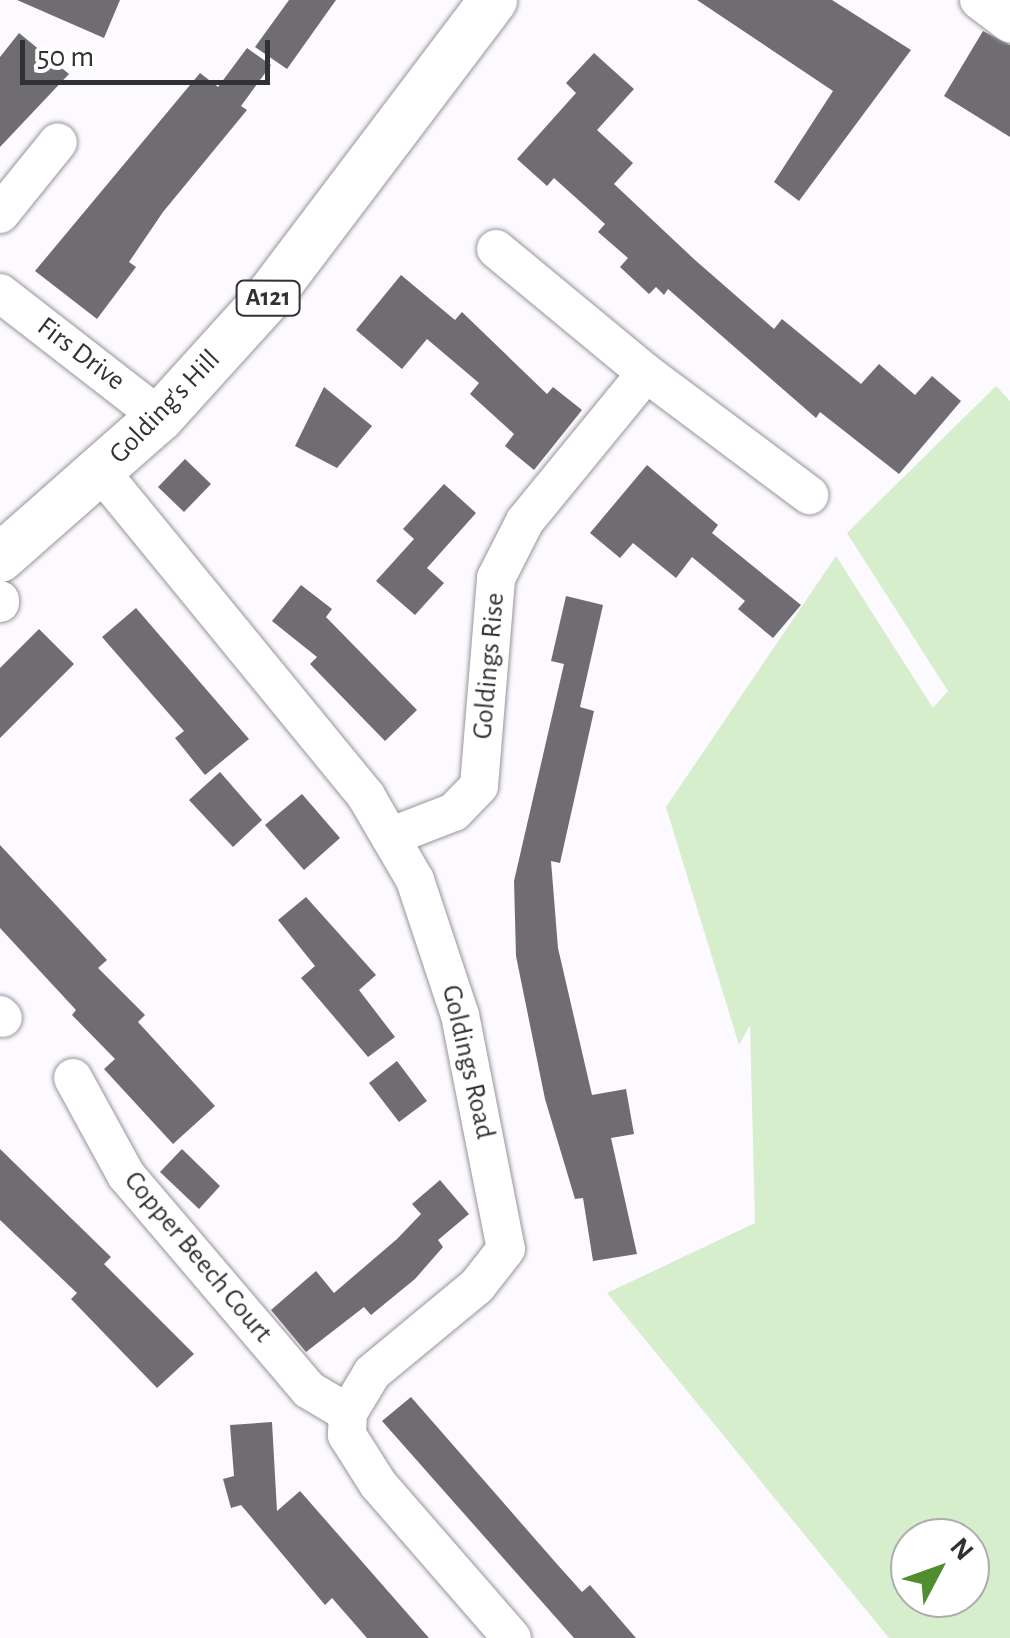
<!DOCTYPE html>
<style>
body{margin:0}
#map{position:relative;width:1010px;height:1638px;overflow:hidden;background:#fcf9ff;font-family:"Alegreya Sans",sans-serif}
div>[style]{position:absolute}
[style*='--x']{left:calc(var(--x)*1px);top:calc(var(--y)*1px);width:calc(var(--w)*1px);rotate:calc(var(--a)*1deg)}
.green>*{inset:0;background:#d6eecc}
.building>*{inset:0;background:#706d72}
.roads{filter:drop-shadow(0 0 2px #97949a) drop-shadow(0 0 2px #97949a)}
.minor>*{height:38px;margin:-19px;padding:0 19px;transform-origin:19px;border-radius:19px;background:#fff}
.major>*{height:48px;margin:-24px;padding:0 24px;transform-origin:24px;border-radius:24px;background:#fff}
span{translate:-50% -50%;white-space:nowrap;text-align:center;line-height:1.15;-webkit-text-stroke:10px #fff;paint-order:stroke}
.shield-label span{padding:2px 8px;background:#fff;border:2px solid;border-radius:8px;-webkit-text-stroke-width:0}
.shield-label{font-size:25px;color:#323134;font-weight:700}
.street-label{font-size:28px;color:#323134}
.north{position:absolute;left:890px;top:1518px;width:100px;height:100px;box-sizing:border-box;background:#fff;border:2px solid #adadae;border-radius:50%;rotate:49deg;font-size:28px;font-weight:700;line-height:40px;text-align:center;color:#323134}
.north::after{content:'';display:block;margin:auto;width:35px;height:45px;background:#4f8d2e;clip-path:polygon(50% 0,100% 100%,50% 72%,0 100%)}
.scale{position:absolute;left:20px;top:40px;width:250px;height:45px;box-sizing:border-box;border:5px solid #323134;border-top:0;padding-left:12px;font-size:30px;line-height:35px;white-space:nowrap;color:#323134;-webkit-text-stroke:8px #fff;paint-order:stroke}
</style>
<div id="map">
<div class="green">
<i style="clip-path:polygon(evenodd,996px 386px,1010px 401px,1010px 1638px,889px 1638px,607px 1293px,755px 1223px,750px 1025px,739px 1045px,666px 807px,836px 556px,933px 708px,948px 691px,847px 533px,996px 386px,910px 1538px,970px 1538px,970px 1598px,910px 1598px,910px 1538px)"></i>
</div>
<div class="building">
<i style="clip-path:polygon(17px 0,120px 0,104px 38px)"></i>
<i style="clip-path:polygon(289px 0,336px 0,287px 69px,255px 47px)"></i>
<i style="clip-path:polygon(697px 0,832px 0,911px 50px,799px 201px,774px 182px,833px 91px)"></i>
<i style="clip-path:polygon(983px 31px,1010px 45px,1010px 137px,944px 96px)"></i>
<i style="clip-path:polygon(19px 33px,69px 74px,0 147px,0 57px)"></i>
<i style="clip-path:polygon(247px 48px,271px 65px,241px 106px,247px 110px,163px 212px,129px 262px,136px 267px,97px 319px,35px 271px,200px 73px,218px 87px)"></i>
<i style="clip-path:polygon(594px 53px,634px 89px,597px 130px,633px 163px,614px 184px,695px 260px,774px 329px,782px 319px,861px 384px,879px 364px,915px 395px,932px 376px,961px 401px,899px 474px,820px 412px,816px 418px,668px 289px,664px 295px,656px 287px,649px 294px,620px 267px,628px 258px,598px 232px,605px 224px,554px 178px,547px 186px,517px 159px,576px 93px,566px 83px)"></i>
<i style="clip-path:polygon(401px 275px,455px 320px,462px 312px,547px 394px,553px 387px,582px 410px,534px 470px,505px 446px,514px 434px,470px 394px,479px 383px,427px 339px,402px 369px,356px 330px)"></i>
<i style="clip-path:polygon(324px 387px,372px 426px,337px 468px,295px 446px)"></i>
<i style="clip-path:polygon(185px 459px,211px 484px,184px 512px,158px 487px)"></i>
<i style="clip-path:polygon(647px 465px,718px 525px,712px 533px,801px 605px,773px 638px,738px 609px,745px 601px,692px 557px,676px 578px,633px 543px,620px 558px,590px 533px)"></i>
<i style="clip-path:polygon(444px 484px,476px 513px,427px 568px,444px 583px,415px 615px,376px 581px,414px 539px,403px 529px)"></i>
<i style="clip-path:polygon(301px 585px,332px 609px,326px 617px,417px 710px,385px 741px,310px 664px,317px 657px,272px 621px)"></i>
<i style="clip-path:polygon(566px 596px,603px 605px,580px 707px,594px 711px,560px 863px,551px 861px,558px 948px,592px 1095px,626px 1089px,634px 1134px,611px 1138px,637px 1254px,593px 1261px,583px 1198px,575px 1199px,545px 1099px,516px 956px,514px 881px,564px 664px,551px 661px)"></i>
<i style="clip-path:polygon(136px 608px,249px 739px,205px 775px,175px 738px,184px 731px,102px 637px)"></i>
<i style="clip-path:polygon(39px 629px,74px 664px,0 738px,0 668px)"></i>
<i style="clip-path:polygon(220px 772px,262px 820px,233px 847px,189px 800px)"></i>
<i style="clip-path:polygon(302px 794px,340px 838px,304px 870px,265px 825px)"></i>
<i style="clip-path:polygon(0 845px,107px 960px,98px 968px,145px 1015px,138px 1022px,215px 1106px,173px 1144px,104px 1069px,115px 1059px,72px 1015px,76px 1010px,0 928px)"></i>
<i style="clip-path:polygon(306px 897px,376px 975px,359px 990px,395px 1037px,368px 1057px,301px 978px,315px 966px,278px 920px)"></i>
<i style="clip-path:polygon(397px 1061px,427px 1101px,399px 1122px,369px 1083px)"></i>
<i style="clip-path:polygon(0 1149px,111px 1257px,104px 1264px,194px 1354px,157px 1388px,71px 1299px,77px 1293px,0 1220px)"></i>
<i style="clip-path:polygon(182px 1149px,220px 1186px,199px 1209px,160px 1172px)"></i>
<i style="clip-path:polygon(440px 1180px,469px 1214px,438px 1240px,443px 1247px,415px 1279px,371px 1315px,364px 1307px,306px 1352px,271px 1310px,316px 1271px,334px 1293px,397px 1239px,421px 1214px,412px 1204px)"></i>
<i style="clip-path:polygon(411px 1397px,556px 1563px,582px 1592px,590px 1585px,636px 1638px,574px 1638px,382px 1421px)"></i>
<i style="clip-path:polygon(272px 1422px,277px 1511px,300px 1491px,429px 1638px,367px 1638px,332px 1598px,325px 1605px,241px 1505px,231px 1508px,223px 1479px,234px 1476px,230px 1425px)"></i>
</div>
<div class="roads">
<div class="minor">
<i style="--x:979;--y:0;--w:39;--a:37"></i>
<i style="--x:0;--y:214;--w:92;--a:-51.1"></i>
<i style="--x:496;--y:249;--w:195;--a:39.6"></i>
<i style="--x:646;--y:373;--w:204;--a:36.8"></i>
<i style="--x:0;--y:293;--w:202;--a:37.8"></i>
<i style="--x:101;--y:472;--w:419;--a:50.7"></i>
<i style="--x:366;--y:796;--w:97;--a:59.7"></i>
<i style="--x:415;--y:880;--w:142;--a:71.6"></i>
<i style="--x:460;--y:1015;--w:238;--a:78.9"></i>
<i style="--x:506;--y:1249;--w:47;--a:128.1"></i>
<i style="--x:477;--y:1286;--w:136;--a:140.4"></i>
<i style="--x:372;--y:1373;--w:47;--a:121"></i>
<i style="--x:348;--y:1413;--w:22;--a:93"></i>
<i style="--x:347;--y:1435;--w:58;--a:57.7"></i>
<i style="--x:378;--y:1484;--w:204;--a:49"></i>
<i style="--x:0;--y:600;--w:3;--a:90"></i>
<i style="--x:392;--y:836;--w:66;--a:-21.2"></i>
<i style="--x:454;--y:812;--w:36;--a:-46"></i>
<i style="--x:479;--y:786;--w:209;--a:-85.3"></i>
<i style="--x:496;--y:578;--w:64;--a:-63"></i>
<i style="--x:525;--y:521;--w:191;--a:-50.7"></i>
<i style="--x:0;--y:1015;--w:4;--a:45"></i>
<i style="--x:73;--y:1078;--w:111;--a:61.3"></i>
<i style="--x:126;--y:1175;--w:282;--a:49.6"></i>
<i style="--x:309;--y:1390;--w:45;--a:30.5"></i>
</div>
<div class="major">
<i style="--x:0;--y:558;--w:213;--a:-41.4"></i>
<i style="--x:160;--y:417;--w:161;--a:-47.8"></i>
<i style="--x:268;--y:298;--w:373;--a:-52.9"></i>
</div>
</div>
<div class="shield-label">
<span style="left:268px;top:298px">A121</span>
</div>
<div class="street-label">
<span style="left:81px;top:354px;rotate:37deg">Firs Drive</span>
<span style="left:165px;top:407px;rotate:-46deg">Golding's Hill</span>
<span style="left:489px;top:666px;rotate:-85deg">Goldings Rise</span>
<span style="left:468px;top:1062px;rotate:77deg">Goldings Road</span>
<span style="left:198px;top:1257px;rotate:50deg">Copper Beech Court</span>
</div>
<div class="north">N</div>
<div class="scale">50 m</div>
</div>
